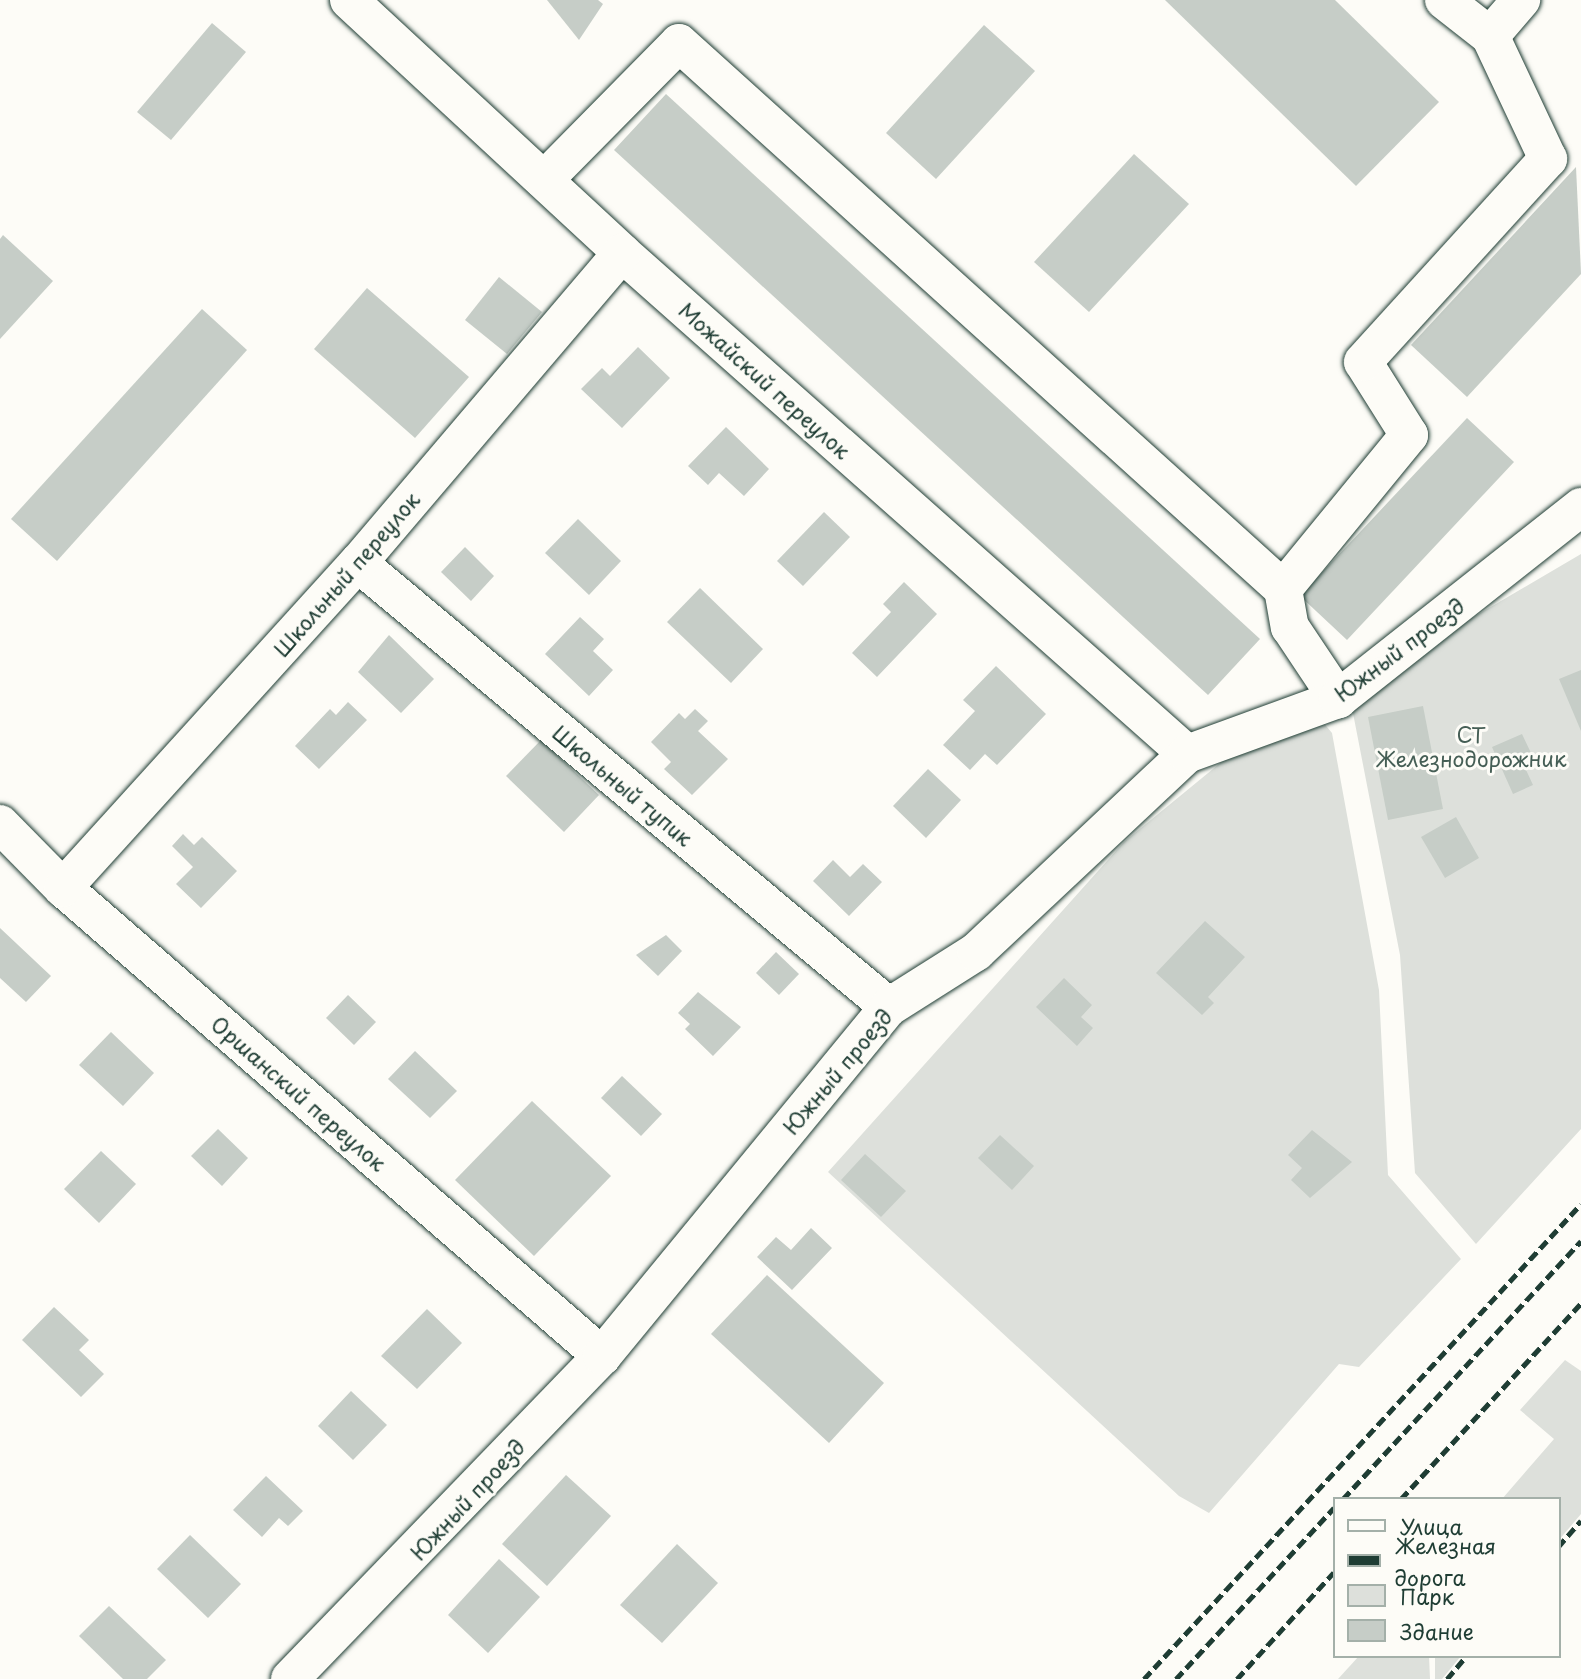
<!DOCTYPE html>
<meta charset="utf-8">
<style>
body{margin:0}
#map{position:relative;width:1581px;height:1679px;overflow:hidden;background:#fdfcf7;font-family:"Playpen Sans",sans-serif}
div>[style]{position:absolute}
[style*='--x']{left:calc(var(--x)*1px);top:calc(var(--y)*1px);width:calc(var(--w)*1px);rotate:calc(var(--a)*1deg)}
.green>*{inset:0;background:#dde0db}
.building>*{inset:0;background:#c6cdc7}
.roads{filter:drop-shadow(0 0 2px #1f3d34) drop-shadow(0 0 2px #1f3d34)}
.minor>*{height:38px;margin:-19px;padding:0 19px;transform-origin:19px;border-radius:19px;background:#fdfcf7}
.rail>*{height:5px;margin-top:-2.5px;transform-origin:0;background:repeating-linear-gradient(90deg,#1f3d34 0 10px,transparent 0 15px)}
span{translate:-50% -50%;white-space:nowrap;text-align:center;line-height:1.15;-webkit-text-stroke:6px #fdfcf7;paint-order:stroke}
.street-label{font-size:21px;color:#1f3d34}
.park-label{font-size:21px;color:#455e55}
.legend{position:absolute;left:1333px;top:1497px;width:228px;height:161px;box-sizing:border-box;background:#fdfcf7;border:2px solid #a4b0a9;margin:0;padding:9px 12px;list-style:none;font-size:21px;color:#1f3d34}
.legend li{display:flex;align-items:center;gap:14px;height:35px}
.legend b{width:35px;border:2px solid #a4b0a9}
</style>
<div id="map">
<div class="green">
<i style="clip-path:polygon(1581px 554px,1581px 1129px,1476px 1244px,1415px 1173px,1400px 955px,1352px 708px,1409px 655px)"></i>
<i style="clip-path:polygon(1322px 721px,1332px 733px,1379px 990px,1388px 1175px,1461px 1259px,1359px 1367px,1339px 1364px,1209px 1513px,1179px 1496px,828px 1172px,1124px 842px,1230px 755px)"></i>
<i style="clip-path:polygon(1565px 1360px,1581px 1371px,1581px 1514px,1558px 1541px,1558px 1499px,1502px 1499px,1554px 1439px,1520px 1410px)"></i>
<i style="clip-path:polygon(1359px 1656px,1429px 1656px,1430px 1679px,1338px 1679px)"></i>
<i style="clip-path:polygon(1435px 1656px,1461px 1656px,1442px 1679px,1435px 1679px)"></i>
</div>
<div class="building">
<i style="clip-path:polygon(547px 0,598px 0,603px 4px,579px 40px)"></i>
<i style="clip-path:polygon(1165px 0,1335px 0,1439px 102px,1356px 186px)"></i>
<i style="clip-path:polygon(212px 23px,246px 52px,171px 140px,137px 112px)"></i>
<i style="clip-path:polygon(984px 25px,1035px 71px,936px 179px,886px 133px)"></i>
<i style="clip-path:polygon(666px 94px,1260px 639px,1208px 695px,614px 150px)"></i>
<i style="clip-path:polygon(1134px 154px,1189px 204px,1089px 312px,1034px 262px)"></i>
<i style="clip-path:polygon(1576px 167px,1581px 274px,1467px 397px,1411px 345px)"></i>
<i style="clip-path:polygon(3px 235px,53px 281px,0 339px,0 239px)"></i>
<i style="clip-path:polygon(499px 277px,542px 312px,507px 354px,465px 320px)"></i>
<i style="clip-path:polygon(367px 288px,469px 377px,415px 438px,314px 349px)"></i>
<i style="clip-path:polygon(202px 309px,247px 350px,57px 561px,11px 519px)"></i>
<i style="clip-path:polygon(638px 347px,670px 378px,622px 428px,581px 389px,602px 368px,610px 376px)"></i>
<i style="clip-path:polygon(1467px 418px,1514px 462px,1347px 640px,1300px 596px)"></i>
<i style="clip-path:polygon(726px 427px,769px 469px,744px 496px,719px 473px,708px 485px,688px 466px)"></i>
<i style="clip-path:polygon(824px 512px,850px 537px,803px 586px,777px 561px)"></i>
<i style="clip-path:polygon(578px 519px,621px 561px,589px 595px,545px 553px)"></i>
<i style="clip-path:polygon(465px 547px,494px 576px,471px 601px,441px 572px)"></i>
<i style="clip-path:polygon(904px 582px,937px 614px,877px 677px,852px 653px,891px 612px,883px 604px)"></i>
<i style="clip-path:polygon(700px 588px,763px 649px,731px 683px,667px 622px)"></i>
<i style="clip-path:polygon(580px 617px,604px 639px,593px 651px,613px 670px,589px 696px,545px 654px)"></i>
<i style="clip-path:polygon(389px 635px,434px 679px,401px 713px,358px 672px)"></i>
<i style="clip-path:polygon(996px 666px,1046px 714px,997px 765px,985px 754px,970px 770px,943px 745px,975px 711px,963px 700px)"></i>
<i style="clip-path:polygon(1581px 670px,1581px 731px,1559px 679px)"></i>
<i style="clip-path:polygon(348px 702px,367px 720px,319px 769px,295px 746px,330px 709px,336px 715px)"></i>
<i style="clip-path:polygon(1423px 706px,1443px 809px,1388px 820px,1368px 717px)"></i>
<i style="clip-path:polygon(695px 709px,708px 721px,698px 731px,728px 759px,692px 795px,664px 769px,671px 762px,651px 742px,679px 713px,685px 719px)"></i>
<i style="clip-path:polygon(1522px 734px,1531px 753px,1520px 757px,1533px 785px,1513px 794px,1492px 747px)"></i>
<i style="clip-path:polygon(541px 740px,599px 795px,564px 832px,506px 776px)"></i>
<i style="clip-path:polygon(928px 769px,961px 800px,926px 838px,893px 806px)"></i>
<i style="clip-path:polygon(1456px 817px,1479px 858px,1445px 878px,1421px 837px)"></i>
<i style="clip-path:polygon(183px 834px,194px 845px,202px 837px,237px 871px,201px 908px,176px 884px,193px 867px,172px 846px)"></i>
<i style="clip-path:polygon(833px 860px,850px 877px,863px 864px,882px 882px,849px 916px,813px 881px)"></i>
<i style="clip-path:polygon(1205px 921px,1245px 957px,1208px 997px,1214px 1003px,1202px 1015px,1156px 973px)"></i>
<i style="clip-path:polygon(0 928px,51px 976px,26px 1002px,0 978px)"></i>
<i style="clip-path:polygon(666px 935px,682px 951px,658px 976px,636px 955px)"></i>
<i style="clip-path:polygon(776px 952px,799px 974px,779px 995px,756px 973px)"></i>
<i style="clip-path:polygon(1064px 978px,1092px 1005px,1081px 1017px,1093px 1028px,1077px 1046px,1036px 1007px)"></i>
<i style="clip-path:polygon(698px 992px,741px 1027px,713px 1056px,685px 1029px,690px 1024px,678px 1013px)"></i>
<i style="clip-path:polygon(348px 995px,376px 1022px,354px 1045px,326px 1018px)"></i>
<i style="clip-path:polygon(111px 1032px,154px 1073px,123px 1106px,79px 1065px)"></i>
<i style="clip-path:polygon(415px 1051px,457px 1091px,430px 1118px,388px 1079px)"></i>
<i style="clip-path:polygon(622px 1076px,662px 1114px,641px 1136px,601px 1098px)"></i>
<i style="clip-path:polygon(532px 1101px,611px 1176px,534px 1256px,455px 1180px)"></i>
<i style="clip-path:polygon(218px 1129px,248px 1158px,222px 1186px,191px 1156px)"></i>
<i style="clip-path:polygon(1312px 1130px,1352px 1162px,1310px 1198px,1291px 1180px,1302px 1168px,1288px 1155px)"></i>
<i style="clip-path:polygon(1000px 1135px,1034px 1166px,1012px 1190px,978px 1158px)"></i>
<i style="clip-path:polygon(101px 1151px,136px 1184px,99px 1223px,64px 1189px)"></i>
<i style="clip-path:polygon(865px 1154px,906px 1191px,881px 1217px,841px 1180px)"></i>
<i style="clip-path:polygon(811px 1228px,832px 1248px,792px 1290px,757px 1257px,776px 1237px,791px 1250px)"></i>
<i style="clip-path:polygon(767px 1275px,884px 1383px,829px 1443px,711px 1334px)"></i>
<i style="clip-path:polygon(54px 1307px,89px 1340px,79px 1350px,104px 1374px,81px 1397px,22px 1340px)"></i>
<i style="clip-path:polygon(427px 1309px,462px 1343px,417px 1389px,381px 1356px)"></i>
<i style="clip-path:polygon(351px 1391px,387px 1425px,353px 1460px,318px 1426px)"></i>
<i style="clip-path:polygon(566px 1475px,611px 1516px,547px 1586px,502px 1544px)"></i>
<i style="clip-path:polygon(266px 1476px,303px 1511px,288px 1526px,279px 1518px,262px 1537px,233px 1510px)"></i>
<i style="clip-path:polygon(190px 1535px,241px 1584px,208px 1618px,157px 1569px)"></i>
<i style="clip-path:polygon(677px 1544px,718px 1583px,662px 1643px,620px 1605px)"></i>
<i style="clip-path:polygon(499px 1559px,540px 1597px,488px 1653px,448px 1615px)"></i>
<i style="clip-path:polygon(109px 1606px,166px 1660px,147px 1679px,123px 1679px,79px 1636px)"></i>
</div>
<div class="roads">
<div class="minor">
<i style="--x:349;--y:0;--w:372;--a:42.8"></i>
<i style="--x:622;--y:253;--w:755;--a:41.56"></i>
<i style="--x:1444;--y:0;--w:58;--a:38"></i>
<i style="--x:544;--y:180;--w:192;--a:-45.4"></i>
<i style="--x:679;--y:43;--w:814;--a:42.11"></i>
<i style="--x:1283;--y:589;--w:39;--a:80"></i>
<i style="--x:1290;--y:627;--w:87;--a:56.3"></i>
<i style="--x:358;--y:563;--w:692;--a:39.9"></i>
<i style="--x:1283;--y:589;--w:199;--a:-50.7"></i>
<i style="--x:1409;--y:435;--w:86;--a:-122.2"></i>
<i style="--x:1363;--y:362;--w:275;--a:-47.7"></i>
<i style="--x:1548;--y:159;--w:136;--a:-115.2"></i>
<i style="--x:1490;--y:36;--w:48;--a:-49.3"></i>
<i style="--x:0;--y:824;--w:90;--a:45.5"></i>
<i style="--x:63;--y:888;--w:714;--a:40.97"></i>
<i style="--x:63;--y:888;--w:439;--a:-47.8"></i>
<i style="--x:358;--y:563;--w:407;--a:-49.6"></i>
<i style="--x:290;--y:1679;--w:449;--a:-46"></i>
<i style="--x:602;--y:1356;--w:452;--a:-50.6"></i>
<i style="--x:889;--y:1007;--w:103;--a:-32.3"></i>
<i style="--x:976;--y:952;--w:289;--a:-43.2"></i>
<i style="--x:1187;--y:754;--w:161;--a:-20"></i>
<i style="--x:1338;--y:699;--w:310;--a:-38.3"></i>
</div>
</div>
<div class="rail">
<i style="--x:1343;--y:1499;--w:351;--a:-47.3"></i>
<i style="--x:1401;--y:1499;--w:266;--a:-47.4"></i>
<i style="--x:1558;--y:1547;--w:35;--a:-49"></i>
<i style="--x:1144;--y:1679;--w:645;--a:-47.39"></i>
<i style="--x:1176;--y:1679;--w:233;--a:-47.3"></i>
<i style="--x:1237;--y:1679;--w:144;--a:-47.8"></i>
<i style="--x:1447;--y:1679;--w:30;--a:-50"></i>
</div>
<div class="street-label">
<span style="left:765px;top:380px;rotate:42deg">Можайский переулок</span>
<span style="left:346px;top:574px;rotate:-49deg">Школьный переулок</span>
<span style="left:1399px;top:649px;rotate:-37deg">Южный проезд</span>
<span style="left:623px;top:785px;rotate:40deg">Школьный тупик</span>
<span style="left:837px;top:1071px;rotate:-50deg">Южный проезд</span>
<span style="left:299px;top:1093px;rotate:41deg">Оршанский переулок</span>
<span style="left:467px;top:1499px;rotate:-47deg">Южный проезд</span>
</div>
<div class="park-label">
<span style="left:1471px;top:746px">СТ<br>Железнодорожник</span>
</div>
<ul class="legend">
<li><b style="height:9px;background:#fdfcf7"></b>Улица</li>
<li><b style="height:9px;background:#1f3d34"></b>Железная дорога</li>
<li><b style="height:19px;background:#dde0db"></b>Парк</li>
<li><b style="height:19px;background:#c6cdc7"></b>Здание</li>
</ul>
</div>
